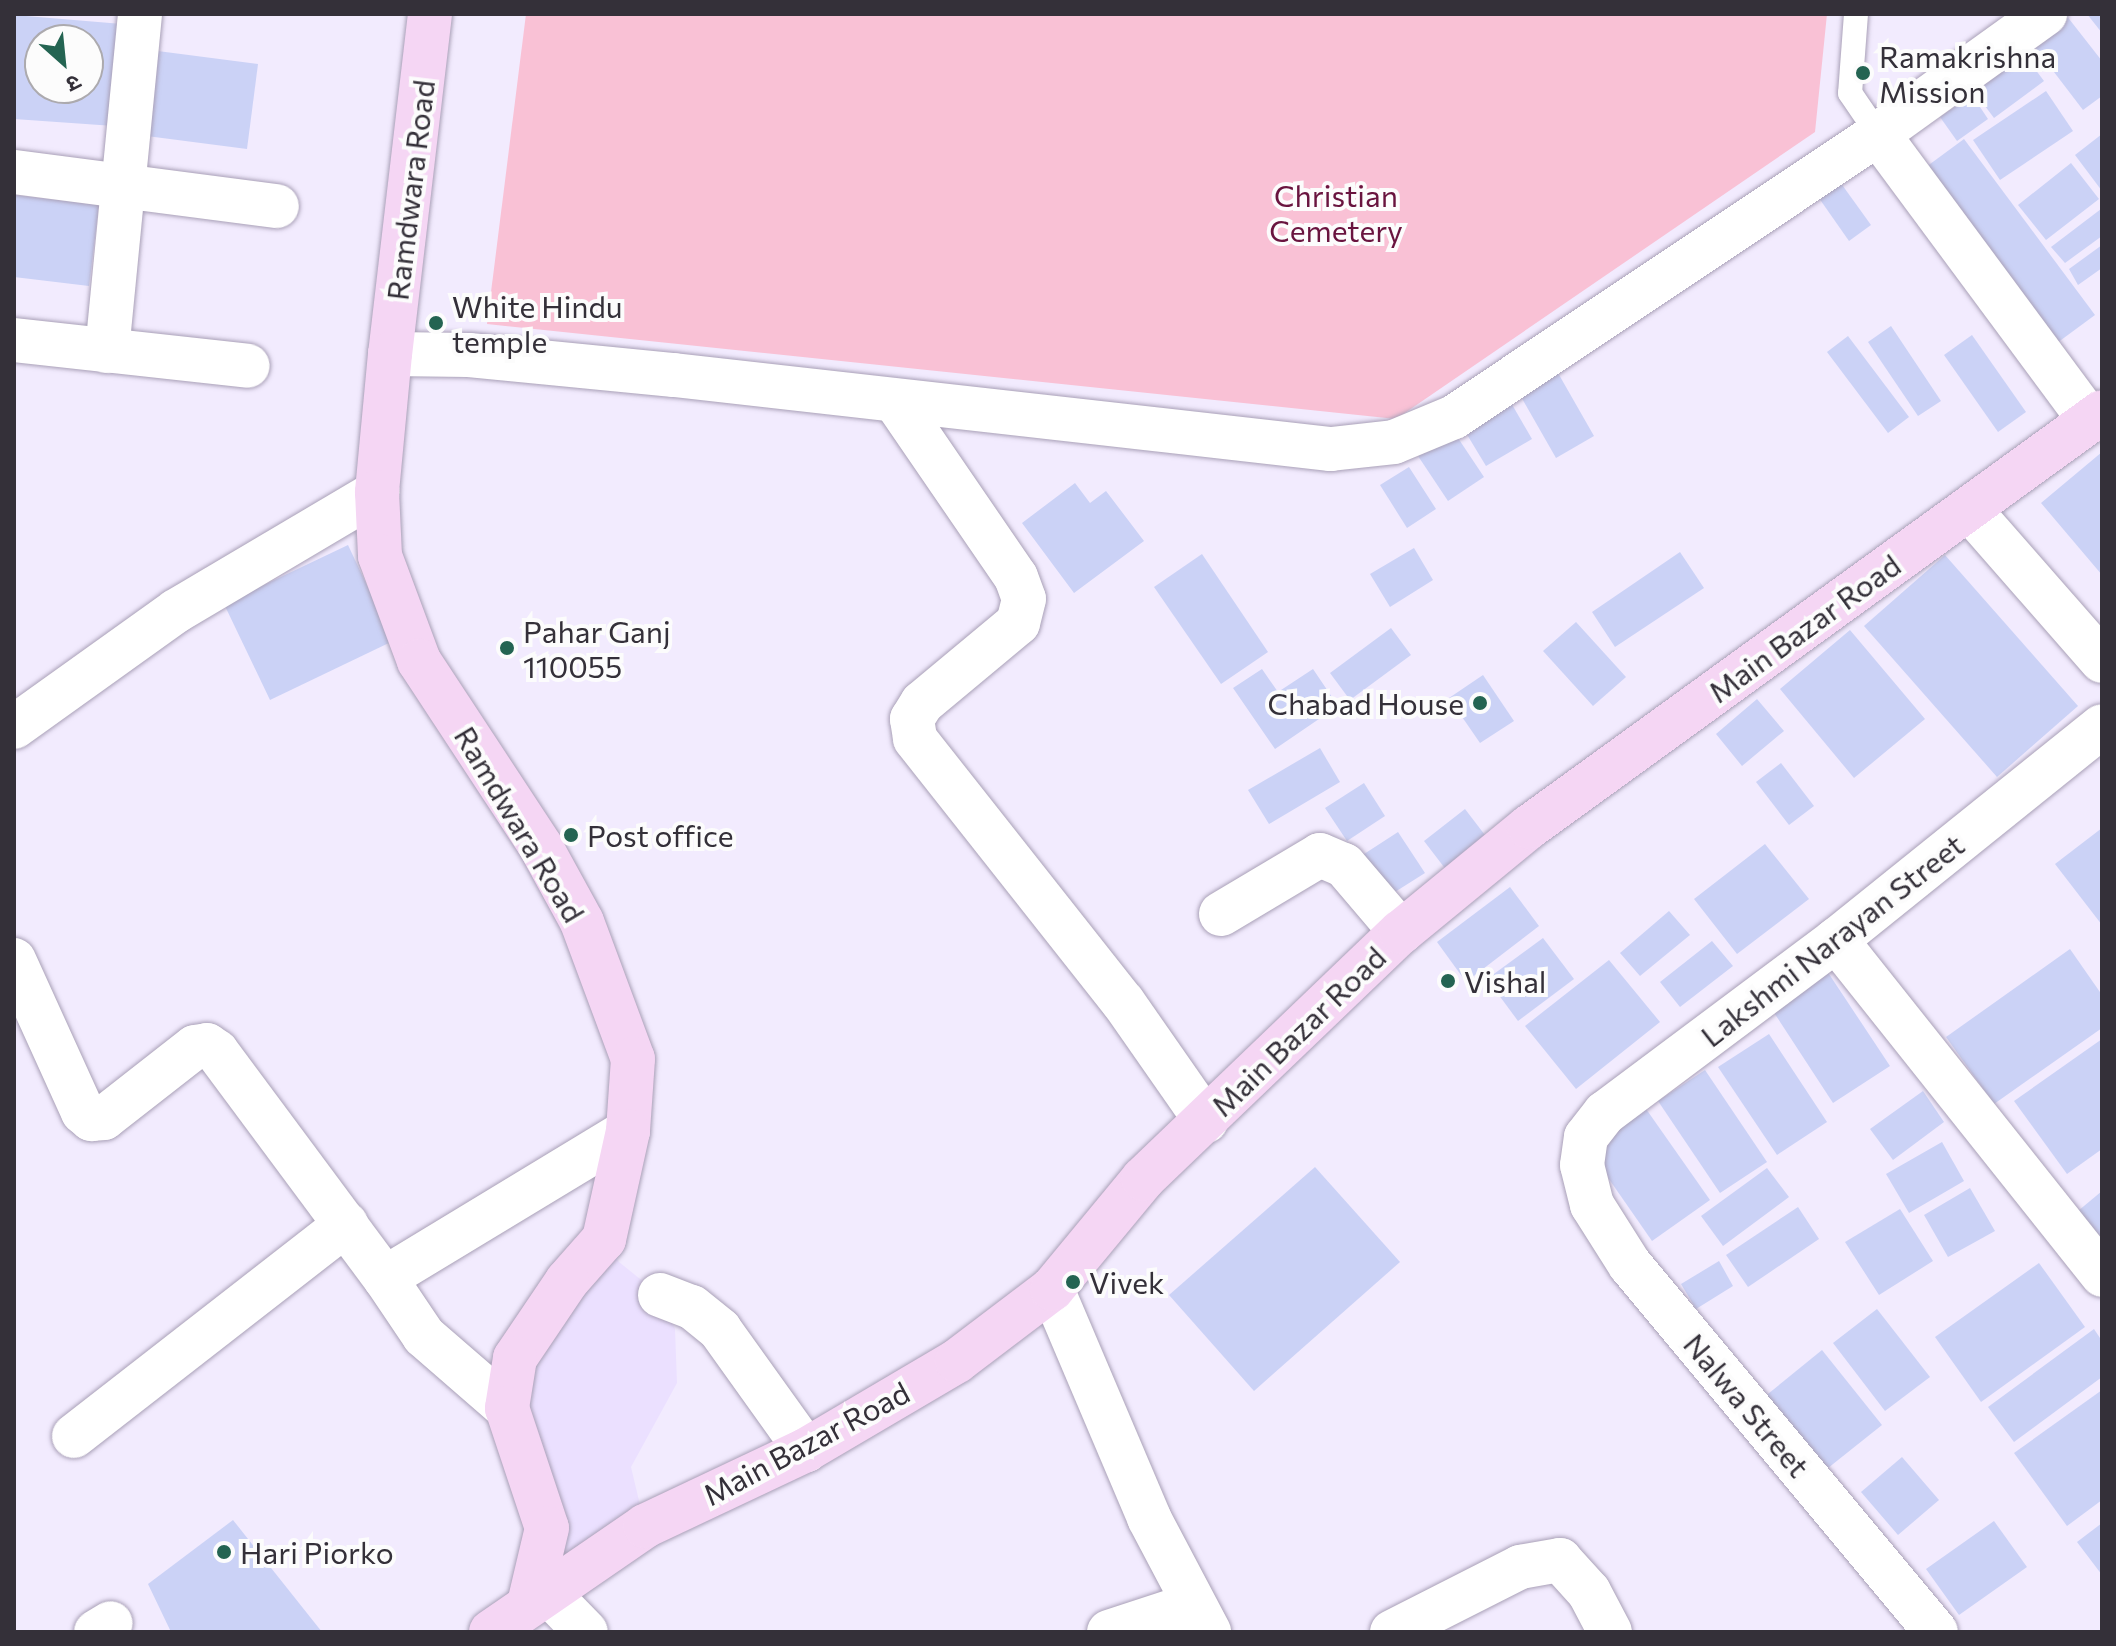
<!DOCTYPE html>
<meta charset="utf-8">
<style>
body{margin:0}
#map{position:relative;width:2116px;height:1646px;overflow:hidden;background:#f2ebfe;font-family:Commissioner,"Noto Sans Devanagari",sans-serif}
div>[style]{position:absolute}
[style*='--x']{left:calc(var(--x)*1px);top:calc(var(--y)*1px);width:calc(var(--w)*1px);rotate:calc(var(--a)*1deg)}
.built>*{inset:0;background:#ebe0ff}
.green>*{inset:0;background:#f9c1d5}
.building>*{inset:0;background:#cbd2f6}
.roads{filter:drop-shadow(0 0 2px #a9a0b7) drop-shadow(0 0 2px #a9a0b7)}
.lane>*{height:24px;margin:-12px;padding:0 12px;transform-origin:12px;border-radius:12px;background:#fff}
.street>*{height:44px;margin:-22px;padding:0 22px;transform-origin:22px;border-radius:22px;background:#fff}
.secondary>*{height:44px;margin:-22px;padding:0 22px;transform-origin:22px;border-radius:22px;background:#f5d6f4}
.dots>*{width:22px;height:22px;translate:-50% -50%;box-sizing:border-box;border:4px solid #fcfcfc;border-radius:50%}
span{translate:-50% -50%;white-space:nowrap;text-align:center;line-height:1.15;-webkit-text-stroke:8px #fcfcfc;paint-order:stroke}
.poi-label{font-size:30px;color:#343039}
.left{translate:0 -50%;text-align:left}
.right{translate:-100% -50%;text-align:right}
.street-label{font-size:30px;color:#343039}
.park-label{font-size:30px;color:#69143f}
.frame{position:absolute;inset:0;border:16px solid #343039;pointer-events:none}
.north{position:absolute;left:24px;top:24px;width:80px;height:80px;box-sizing:border-box;background:#fcfcfc;border:2px solid #acaaae;border-radius:50%;rotate:153deg;font-size:22px;font-weight:700;line-height:32px;text-align:center;color:#343039}
.north::after{content:'';display:block;margin:auto;width:28px;height:36px;background:#246452;clip-path:polygon(50% 0,100% 100%,50% 72%,0 100%)}
</style>
<div id="map">
<div class="built">
<i style="clip-path:polygon(604px 1239px,619px 1262px,660px 1295px,675px 1329px,677px 1383px,631px 1467px,645px 1526px,546px 1590px,515px 1358px)"></i>
</div>
<div class="green">
<i style="clip-path:polygon(526px 14px,1827px 14px,1815px 132px,1396px 419px,487px 324px)"></i>
</div>
<div class="building">
<i style="clip-path:polygon(2087px 14px,2102px 14px,2102px 33px)"></i>
<i style="clip-path:polygon(evenodd,14px 15px,122px 24px,114px 126px,14px 119px,14px 15px,40px 40px,88px 40px,88px 88px,40px 88px,40px 40px)"></i>
<i style="clip-path:polygon(2066px 15px,2102px 61px,2102px 96px,2083px 110px,2031px 42px)"></i>
<i style="clip-path:polygon(150px 50px,258px 64px,247px 149px,139px 135px)"></i>
<i style="clip-path:polygon(2023px 53px,2044px 81px,1994px 118px,1973px 90px)"></i>
<i style="clip-path:polygon(2046px 91px,2073px 131px,2000px 180px,1973px 140px)"></i>
<i style="clip-path:polygon(1972px 95px,1988px 119px,1957px 141px,1940px 117px)"></i>
<i style="clip-path:polygon(2102px 134px,2102px 191px,2075px 155px)"></i>
<i style="clip-path:polygon(1964px 139px,2095px 315px,2057px 343px,1926px 167px)"></i>
<i style="clip-path:polygon(2071px 163px,2099px 199px,2046px 240px,2018px 205px)"></i>
<i style="clip-path:polygon(1835px 175px,1871px 225px,1849px 241px,1814px 191px)"></i>
<i style="clip-path:polygon(14px 195px,99px 205px,89px 286px,14px 277px)"></i>
<i style="clip-path:polygon(2101px 209px,2102px 236px,2065px 263px,2051px 247px)"></i>
<i style="clip-path:polygon(2102px 245px,2102px 268px,2078px 285px,2069px 269px)"></i>
<i style="clip-path:polygon(1891px 326px,1941px 401px,1918px 416px,1868px 342px)"></i>
<i style="clip-path:polygon(1972px 335px,2026px 412px,1998px 432px,1944px 355px)"></i>
<i style="clip-path:polygon(1848px 336px,1909px 417px,1888px 433px,1827px 352px)"></i>
<i style="clip-path:polygon(1554px 366px,1594px 436px,1556px 458px,1516px 388px)"></i>
<i style="clip-path:polygon(1510px 401px,1532px 439px,1486px 466px,1463px 428px)"></i>
<i style="clip-path:polygon(1454px 432px,1484px 477px,1448px 501px,1418px 456px)"></i>
<i style="clip-path:polygon(2102px 452px,2102px 575px,2041px 503px)"></i>
<i style="clip-path:polygon(1409px 467px,1436px 509px,1407px 528px,1380px 485px)"></i>
<i style="clip-path:polygon(1075px 483px,1090px 503px,1106px 491px,1144px 541px,1074px 593px,1022px 523px)"></i>
<i style="clip-path:polygon(348px 545px,393px 641px,270px 700px,224px 604px)"></i>
<i style="clip-path:polygon(1414px 548px,1433px 580px,1390px 607px,1370px 574px)"></i>
<i style="clip-path:polygon(1680px 552px,1704px 588px,1615px 647px,1592px 612px)"></i>
<i style="clip-path:polygon(1202px 554px,1268px 652px,1221px 684px,1154px 587px)"></i>
<i style="clip-path:polygon(1945px 555px,2078px 706px,1997px 777px,1864px 626px)"></i>
<i style="clip-path:polygon(1576px 622px,1626px 677px,1593px 706px,1543px 651px)"></i>
<i style="clip-path:polygon(1391px 628px,1411px 655px,1350px 700px,1330px 673px)"></i>
<i style="clip-path:polygon(1850px 630px,1925px 719px,1854px 778px,1780px 689px)"></i>
<i style="clip-path:polygon(1262px 669px,1278px 692px,1313px 669px,1338px 706px,1275px 749px,1233px 688px)"></i>
<i style="clip-path:polygon(1483px 675px,1514px 721px,1480px 743px,1449px 698px)"></i>
<i style="clip-path:polygon(1757px 699px,1784px 731px,1742px 766px,1716px 734px)"></i>
<i style="clip-path:polygon(1320px 748px,1340px 782px,1269px 824px,1248px 790px)"></i>
<i style="clip-path:polygon(1781px 763px,1814px 806px,1789px 825px,1756px 782px)"></i>
<i style="clip-path:polygon(1364px 783px,1385px 816px,1347px 841px,1325px 808px)"></i>
<i style="clip-path:polygon(1465px 809px,1488px 839px,1447px 871px,1424px 841px)"></i>
<i style="clip-path:polygon(2102px 828px,2102px 925px,2055px 864px)"></i>
<i style="clip-path:polygon(1398px 832px,1425px 873px,1387px 897px,1361px 856px)"></i>
<i style="clip-path:polygon(1765px 844px,1809px 899px,1737px 954px,1694px 899px)"></i>
<i style="clip-path:polygon(1510px 887px,1539px 926px,1466px 982px,1437px 942px)"></i>
<i style="clip-path:polygon(1669px 911px,1690px 935px,1640px 976px,1620px 953px)"></i>
<i style="clip-path:polygon(1543px 938px,1574px 979px,1518px 1021px,1487px 979px)"></i>
<i style="clip-path:polygon(1712px 941px,1733px 966px,1680px 1007px,1660px 982px)"></i>
<i style="clip-path:polygon(2070px 949px,2102px 995px,2102px 1028px,1994px 1104px,1946px 1037px)"></i>
<i style="clip-path:polygon(1609px 960px,1660px 1022px,1576px 1089px,1525px 1026px)"></i>
<i style="clip-path:polygon(1827px 971px,1890px 1066px,1833px 1103px,1771px 1008px)"></i>
<i style="clip-path:polygon(1769px 1034px,1827px 1122px,1777px 1155px,1718px 1067px)"></i>
<i style="clip-path:polygon(2102px 1039px,2102px 1149px,2067px 1174px,2014px 1101px)"></i>
<i style="clip-path:polygon(1705px 1070px,1767px 1162px,1720px 1193px,1658px 1101px)"></i>
<i style="clip-path:polygon(1923px 1091px,1944px 1122px,1893px 1160px,1870px 1129px)"></i>
<i style="clip-path:polygon(1644px 1106px,1710px 1200px,1652px 1241px,1586px 1146px)"></i>
<i style="clip-path:polygon(1942px 1142px,1964px 1181px,1909px 1213px,1886px 1174px)"></i>
<i style="clip-path:polygon(1315px 1167px,1400px 1262px,1254px 1391px,1169px 1295px)"></i>
<i style="clip-path:polygon(1767px 1168px,1789px 1197px,1723px 1246px,1701px 1216px)"></i>
<i style="clip-path:polygon(1970px 1188px,1995px 1231px,1948px 1257px,1924px 1215px)"></i>
<i style="clip-path:polygon(2102px 1191px,2102px 1254px,2072px 1216px)"></i>
<i style="clip-path:polygon(1798px 1207px,1819px 1239px,1748px 1287px,1726px 1255px)"></i>
<i style="clip-path:polygon(1900px 1209px,1933px 1261px,1879px 1295px,1845px 1242px)"></i>
<i style="clip-path:polygon(1719px 1261px,1733px 1286px,1696px 1309px,1681px 1284px)"></i>
<i style="clip-path:polygon(2039px 1263px,2085px 1327px,1981px 1402px,1935px 1337px)"></i>
<i style="clip-path:polygon(1877px 1309px,1930px 1377px,1885px 1411px,1833px 1343px)"></i>
<i style="clip-path:polygon(2094px 1329px,2102px 1341px,2102px 1377px,2014px 1442px,1988px 1407px)"></i>
<i style="clip-path:polygon(1822px 1350px,1882px 1425px,1818px 1476px,1758px 1402px)"></i>
<i style="clip-path:polygon(2102px 1390px,2102px 1500px,2067px 1526px,2014px 1453px)"></i>
<i style="clip-path:polygon(1902px 1457px,1939px 1500px,1898px 1535px,1861px 1492px)"></i>
<i style="clip-path:polygon(233px 1520px,322px 1632px,171px 1632px,148px 1584px)"></i>
<i style="clip-path:polygon(1994px 1521px,2027px 1567px,1959px 1615px,1926px 1569px)"></i>
<i style="clip-path:polygon(2102px 1523px,2102px 1575px,2077px 1542px)"></i>
</div>
<div class="roads">
<div class="lane">
<i style="--x:1856;--y:14;--w:79;--a:94.3"></i>
<i style="--x:1850;--y:93;--w:50;--a:55.7"></i>
</div>
<div class="street">
<i style="--x:1878;--y:134;--w:357;--a:53.5"></i>
<i style="--x:14;--y:172;--w:265;--a:7.4"></i>
<i style="--x:14;--y:340;--w:235;--a:6.3"></i>
<i style="--x:107;--y:351;--w:339;--a:-84.4"></i>
<i style="--x:390;--y:354;--w:79;--a:0.7"></i>
<i style="--x:469;--y:355;--w:206;--a:5.6"></i>
<i style="--x:674;--y:375;--w:661;--a:6.43"></i>
<i style="--x:1331;--y:449;--w:63;--a:-6.3"></i>
<i style="--x:1394;--y:442;--w:65;--a:-22.6"></i>
<i style="--x:1454;--y:417;--w:510;--a:-33.72"></i>
<i style="--x:1878;--y:134;--w:206;--a:-35.7"></i>
<i style="--x:896;--y:402;--w:212;--a:55.6"></i>
<i style="--x:1016;--y:577;--w:23;--a:70"></i>
<i style="--x:1024;--y:599;--w:25;--a:104"></i>
<i style="--x:1018;--y:623;--w:125;--a:140.2"></i>
<i style="--x:922;--y:703;--w:19;--a:122"></i>
<i style="--x:912;--y:719;--w:20;--a:81"></i>
<i style="--x:915;--y:739;--w:335;--a:51.7"></i>
<i style="--x:1123;--y:1002;--w:145;--a:55.1"></i>
<i style="--x:1969;--y:509;--w:202;--a:48.8"></i>
<i style="--x:14;--y:727;--w:199;--a:-35.6"></i>
<i style="--x:176;--y:611;--w:234;--a:-30.6"></i>
<i style="--x:1221;--y:914;--w:115;--a:-30.8"></i>
<i style="--x:1320;--y:855;--w:26;--a:23"></i>
<i style="--x:1344;--y:865;--w:88;--a:49.6"></i>
<i style="--x:1836;--y:940;--w:428;--a:51.5"></i>
<i style="--x:14;--y:960;--w:167;--a:65.6"></i>
<i style="--x:83;--y:1112;--w:11;--a:41"></i>
<i style="--x:91;--y:1119;--w:13;--a:-4"></i>
<i style="--x:104;--y:1118;--w:115;--a:-38"></i>
<i style="--x:195;--y:1047;--w:12;--a:-9"></i>
<i style="--x:207;--y:1045;--w:12;--a:35"></i>
<i style="--x:217;--y:1052;--w:282;--a:53.4"></i>
<i style="--x:1052;--y:1289;--w:249;--a:67"></i>
<i style="--x:1149;--y:1518;--w:129;--a:62.2"></i>
<i style="--x:660;--y:1295;--w:34;--a:21"></i>
<i style="--x:692;--y:1307;--w:36;--a:39"></i>
<i style="--x:720;--y:1330;--w:148;--a:54.4"></i>
<i style="--x:507;--y:1408;--w:110;--a:-139.1"></i>
<i style="--x:424;--y:1336;--w:70;--a:-123.9"></i>
<i style="--x:385;--y:1278;--w:284;--a:-31.2"></i>
<i style="--x:74;--y:1436;--w:345;--a:-37.9"></i>
<i style="--x:546;--y:1591;--w:57;--a:45.7"></i>
<i style="--x:96;--y:1632;--w:17;--a:-31"></i>
<i style="--x:1109;--y:1632;--w:86;--a:-18.2"></i>
<i style="--x:1392;--y:1632;--w:144;--a:-26.9"></i>
<i style="--x:1520;--y:1567;--w:41;--a:-9.9"></i>
<i style="--x:1560;--y:1560;--w:43;--a:47.8"></i>
<i style="--x:1589;--y:1592;--w:45;--a:62.3"></i>
<i style="--x:1936;--y:1632;--w:478;--a:-129.8"></i>
<i style="--x:1630;--y:1265;--w:71;--a:-122.3"></i>
<i style="--x:1592;--y:1205;--w:41;--a:-104"></i>
<i style="--x:1582;--y:1165;--w:28;--a:-82"></i>
<i style="--x:1586;--y:1137;--w:31;--a:-52"></i>
<i style="--x:1605;--y:1113;--w:289;--a:-36.8"></i>
<i style="--x:1836;--y:940;--w:341;--a:-38.8"></i>
</div>
<div class="secondary">
<i style="--x:430;--y:14;--w:342;--a:96.7"></i>
<i style="--x:390;--y:354;--w:139;--a:95.4"></i>
<i style="--x:377;--y:492;--w:64;--a:87.3"></i>
<i style="--x:380;--y:556;--w:112;--a:69.6"></i>
<i style="--x:419;--y:661;--w:222;--a:56.7"></i>
<i style="--x:541;--y:847;--w:85;--a:61.3"></i>
<i style="--x:582;--y:922;--w:146;--a:69.6"></i>
<i style="--x:633;--y:1059;--w:72;--a:94"></i>
<i style="--x:628;--y:1131;--w:111;--a:102.5"></i>
<i style="--x:604;--y:1239;--w:56;--a:131.4"></i>
<i style="--x:567;--y:1281;--w:93;--a:124"></i>
<i style="--x:515;--y:1358;--w:51;--a:99.1"></i>
<i style="--x:507;--y:1408;--w:126;--a:71.6"></i>
<i style="--x:547;--y:1528;--w:78;--a:103.3"></i>
<i style="--x:491;--y:1632;--w:187;--a:-34.5"></i>
<i style="--x:645;--y:1526;--w:178;--a:-25.3"></i>
<i style="--x:806;--y:1450;--w:175;--a:-30.5"></i>
<i style="--x:957;--y:1361;--w:119;--a:-37.2"></i>
<i style="--x:1052;--y:1289;--w:143;--a:-50.4"></i>
<i style="--x:1143;--y:1179;--w:357;--a:-43.8"></i>
<i style="--x:1401;--y:932;--w:166;--a:-39.4"></i>
<i style="--x:1529;--y:827;--w:707;--a:-35.91"></i>
</div>
</div>
<div class="dots">
<i style="left:1863px;top:73px;background:#246452"></i>
<i style="left:436px;top:323px;background:#246452"></i>
<i style="left:507px;top:648px;background:#246452"></i>
<i style="left:1480px;top:703px;background:#246452"></i>
<i style="left:571px;top:835px;background:#246452"></i>
<i style="left:1448px;top:981px;background:#246452"></i>
<i style="left:1073px;top:1282px;background:#246452"></i>
<i style="left:224px;top:1552px;background:#246452"></i>
</div>
<div class="poi-label">
<span class="left" style="left:1879px;top:73px">Ramakrishna<br>Mission</span>
<span class="left" style="left:452px;top:323px">White Hindu<br>temple</span>
<span class="left" style="left:523px;top:648px">Pahar Ganj<br>110055</span>
<span class="right" style="left:1464px;top:703px">Chabad House</span>
<span class="left" style="left:587px;top:835px">Post office</span>
<span class="left" style="left:1464px;top:981px">Vishal</span>
<span class="left" style="left:1089px;top:1282px">Vivek</span>
<span class="left" style="left:240px;top:1552px">Hari Piorko</span>
</div>
<div class="street-label">
<span style="left:410px;top:190px;rotate:-83deg">Ramdwara Road</span>
<span style="left:1804px;top:628px;rotate:-36deg">Main Bazar Road</span>
<span style="left:520px;top:824px;rotate:59deg">Ramdwara Road</span>
<span style="left:1832px;top:940px;rotate:-38deg">Lakshmi Narayan Street</span>
<span style="left:1298px;top:1031px;rotate:-44deg">Main Bazar Road</span>
<span style="left:1747px;top:1405px;rotate:50deg">Nalwa Street</span>
<span style="left:806px;top:1443px;rotate:-28deg">Main Bazar Road</span>
</div>
<div class="park-label">
<span style="left:1336px;top:212px">Christian<br>Cemetery</span>
</div>
<div class="frame"></div>
<div class="north">उ</div>
</div>
